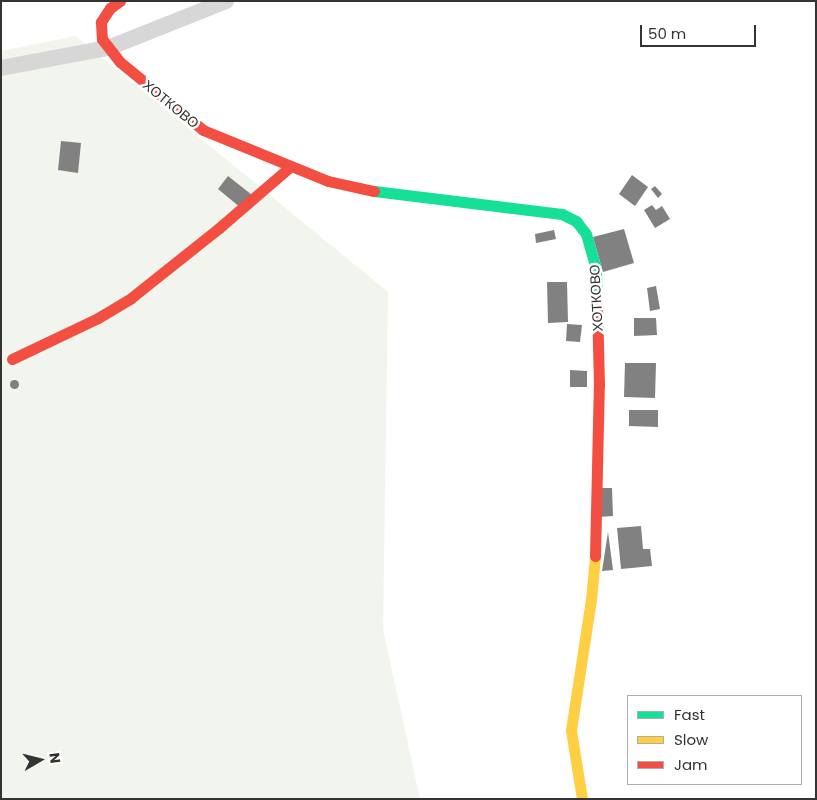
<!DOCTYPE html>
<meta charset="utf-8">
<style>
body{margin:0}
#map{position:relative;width:817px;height:800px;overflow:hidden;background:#fff;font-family:Poppins,sans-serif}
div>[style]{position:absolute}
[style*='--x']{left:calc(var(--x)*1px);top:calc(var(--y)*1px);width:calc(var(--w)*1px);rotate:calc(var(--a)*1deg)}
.green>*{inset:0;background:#f1f5ed}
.building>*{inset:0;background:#818181}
.round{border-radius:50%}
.street>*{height:16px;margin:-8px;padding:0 8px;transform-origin:8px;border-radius:8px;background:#d7d7d7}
.fast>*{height:11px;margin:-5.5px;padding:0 5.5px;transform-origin:5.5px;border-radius:5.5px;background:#16e098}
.slow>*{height:11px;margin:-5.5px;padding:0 5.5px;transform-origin:5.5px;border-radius:5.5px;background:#ffcf43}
.jam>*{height:11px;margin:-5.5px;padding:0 5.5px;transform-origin:5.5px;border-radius:5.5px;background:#f24e42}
span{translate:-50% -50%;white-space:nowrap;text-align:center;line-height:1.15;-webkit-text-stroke:5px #fff;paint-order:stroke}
.street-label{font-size:14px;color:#333}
.frame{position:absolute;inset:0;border:2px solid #333;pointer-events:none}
.legend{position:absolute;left:627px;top:695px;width:175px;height:90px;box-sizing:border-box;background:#fff;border:1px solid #adadad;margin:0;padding:6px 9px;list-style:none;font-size:15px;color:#333}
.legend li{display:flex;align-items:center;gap:10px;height:25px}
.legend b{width:25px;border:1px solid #adadad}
.north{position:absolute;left:15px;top:735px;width:50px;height:50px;-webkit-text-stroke:4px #fff;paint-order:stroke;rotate:82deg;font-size:14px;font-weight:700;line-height:20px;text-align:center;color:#333}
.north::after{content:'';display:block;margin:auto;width:18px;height:22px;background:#333;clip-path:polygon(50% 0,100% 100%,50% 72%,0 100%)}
.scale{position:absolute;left:640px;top:25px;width:116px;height:22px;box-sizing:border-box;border:2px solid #333;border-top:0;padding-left:6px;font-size:15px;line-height:18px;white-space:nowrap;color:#333;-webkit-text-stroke:4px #fff;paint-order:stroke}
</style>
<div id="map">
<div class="green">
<i style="clip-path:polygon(76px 36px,388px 292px,383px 629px,420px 799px,1px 799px,1px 51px)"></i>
</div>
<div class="building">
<i style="clip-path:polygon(61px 141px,81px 143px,78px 173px,58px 170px)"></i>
<i style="clip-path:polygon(632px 175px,648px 187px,635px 206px,619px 194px)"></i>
<i style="clip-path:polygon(228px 176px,252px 195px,241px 208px,218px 189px)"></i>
<i style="clip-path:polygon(655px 186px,662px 194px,658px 198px,651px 189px)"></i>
<i style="clip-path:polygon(652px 205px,656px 210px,662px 206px,670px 219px,655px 228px,644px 210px)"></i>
<i style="clip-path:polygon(624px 229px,634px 263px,603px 272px,593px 237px)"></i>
<i style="clip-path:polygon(554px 230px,556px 239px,536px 243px,535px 234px)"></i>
<i style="clip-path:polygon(547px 282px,567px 282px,568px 322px,548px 323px)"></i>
<i style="clip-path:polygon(656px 286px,660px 309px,650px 311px,647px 288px)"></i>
<i style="clip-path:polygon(634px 318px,656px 318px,657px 335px,634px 336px)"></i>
<i style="clip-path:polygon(567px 324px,582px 325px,580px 342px,566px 341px)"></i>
<i style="clip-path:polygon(625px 363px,656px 363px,655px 398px,624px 397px)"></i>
<i style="clip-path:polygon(570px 370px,587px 371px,587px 387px,570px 387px)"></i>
<i class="round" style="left:9.5px;top:379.5px;width:9px;height:9px"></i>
<i style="clip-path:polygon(629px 410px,658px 410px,658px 427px,629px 426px)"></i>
<i style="clip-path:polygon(598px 488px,612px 488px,613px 516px,599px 517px)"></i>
<i style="clip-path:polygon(641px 526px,643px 549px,650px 549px,652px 566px,621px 569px,617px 528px)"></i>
<i style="clip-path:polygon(608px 532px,613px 570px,602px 571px)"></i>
</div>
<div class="street">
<i style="--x:1;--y:68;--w:109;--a:-10.6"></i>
<i style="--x:108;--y:48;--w:127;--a:-21.7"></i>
</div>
<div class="fast">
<i style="--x:374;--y:191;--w:189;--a:7"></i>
<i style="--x:562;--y:214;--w:16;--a:27"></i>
<i style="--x:576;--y:221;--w:16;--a:52"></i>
<i style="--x:586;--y:234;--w:37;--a:74"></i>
<i style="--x:596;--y:270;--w:33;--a:88"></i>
</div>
<div class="slow">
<i style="--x:582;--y:799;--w:70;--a:-99.1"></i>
<i style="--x:571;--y:730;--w:132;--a:-81.3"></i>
<i style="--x:591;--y:600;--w:44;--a:-84.8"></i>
</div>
<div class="jam">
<i style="--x:120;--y:1;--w:12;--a:145"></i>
<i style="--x:110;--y:8;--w:17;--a:123"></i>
<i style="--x:101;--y:22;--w:17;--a:87"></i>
<i style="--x:102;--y:39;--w:29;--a:52"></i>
<i style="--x:120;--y:62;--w:107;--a:39.3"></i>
<i style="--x:203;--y:130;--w:135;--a:22.2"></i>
<i style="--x:328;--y:181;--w:47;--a:12.3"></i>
<i style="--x:12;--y:359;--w:95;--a:-25.5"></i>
<i style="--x:98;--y:318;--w:39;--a:-31"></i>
<i style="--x:131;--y:298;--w:112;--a:-38.5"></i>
<i style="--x:219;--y:228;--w:94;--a:-40.7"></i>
<i style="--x:595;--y:556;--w:171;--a:-88.7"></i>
<i style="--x:599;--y:385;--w:82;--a:-91.4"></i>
</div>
<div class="street-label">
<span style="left:171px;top:104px;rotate:39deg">ХОТКОВО</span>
<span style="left:596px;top:298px;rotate:-93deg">ХОТКОВО</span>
</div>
<div class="frame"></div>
<ul class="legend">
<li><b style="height:6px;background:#16e098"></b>Fast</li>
<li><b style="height:6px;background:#ffcf43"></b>Slow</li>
<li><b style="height:6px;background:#f24e42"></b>Jam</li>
</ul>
<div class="north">N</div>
<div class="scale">50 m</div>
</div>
